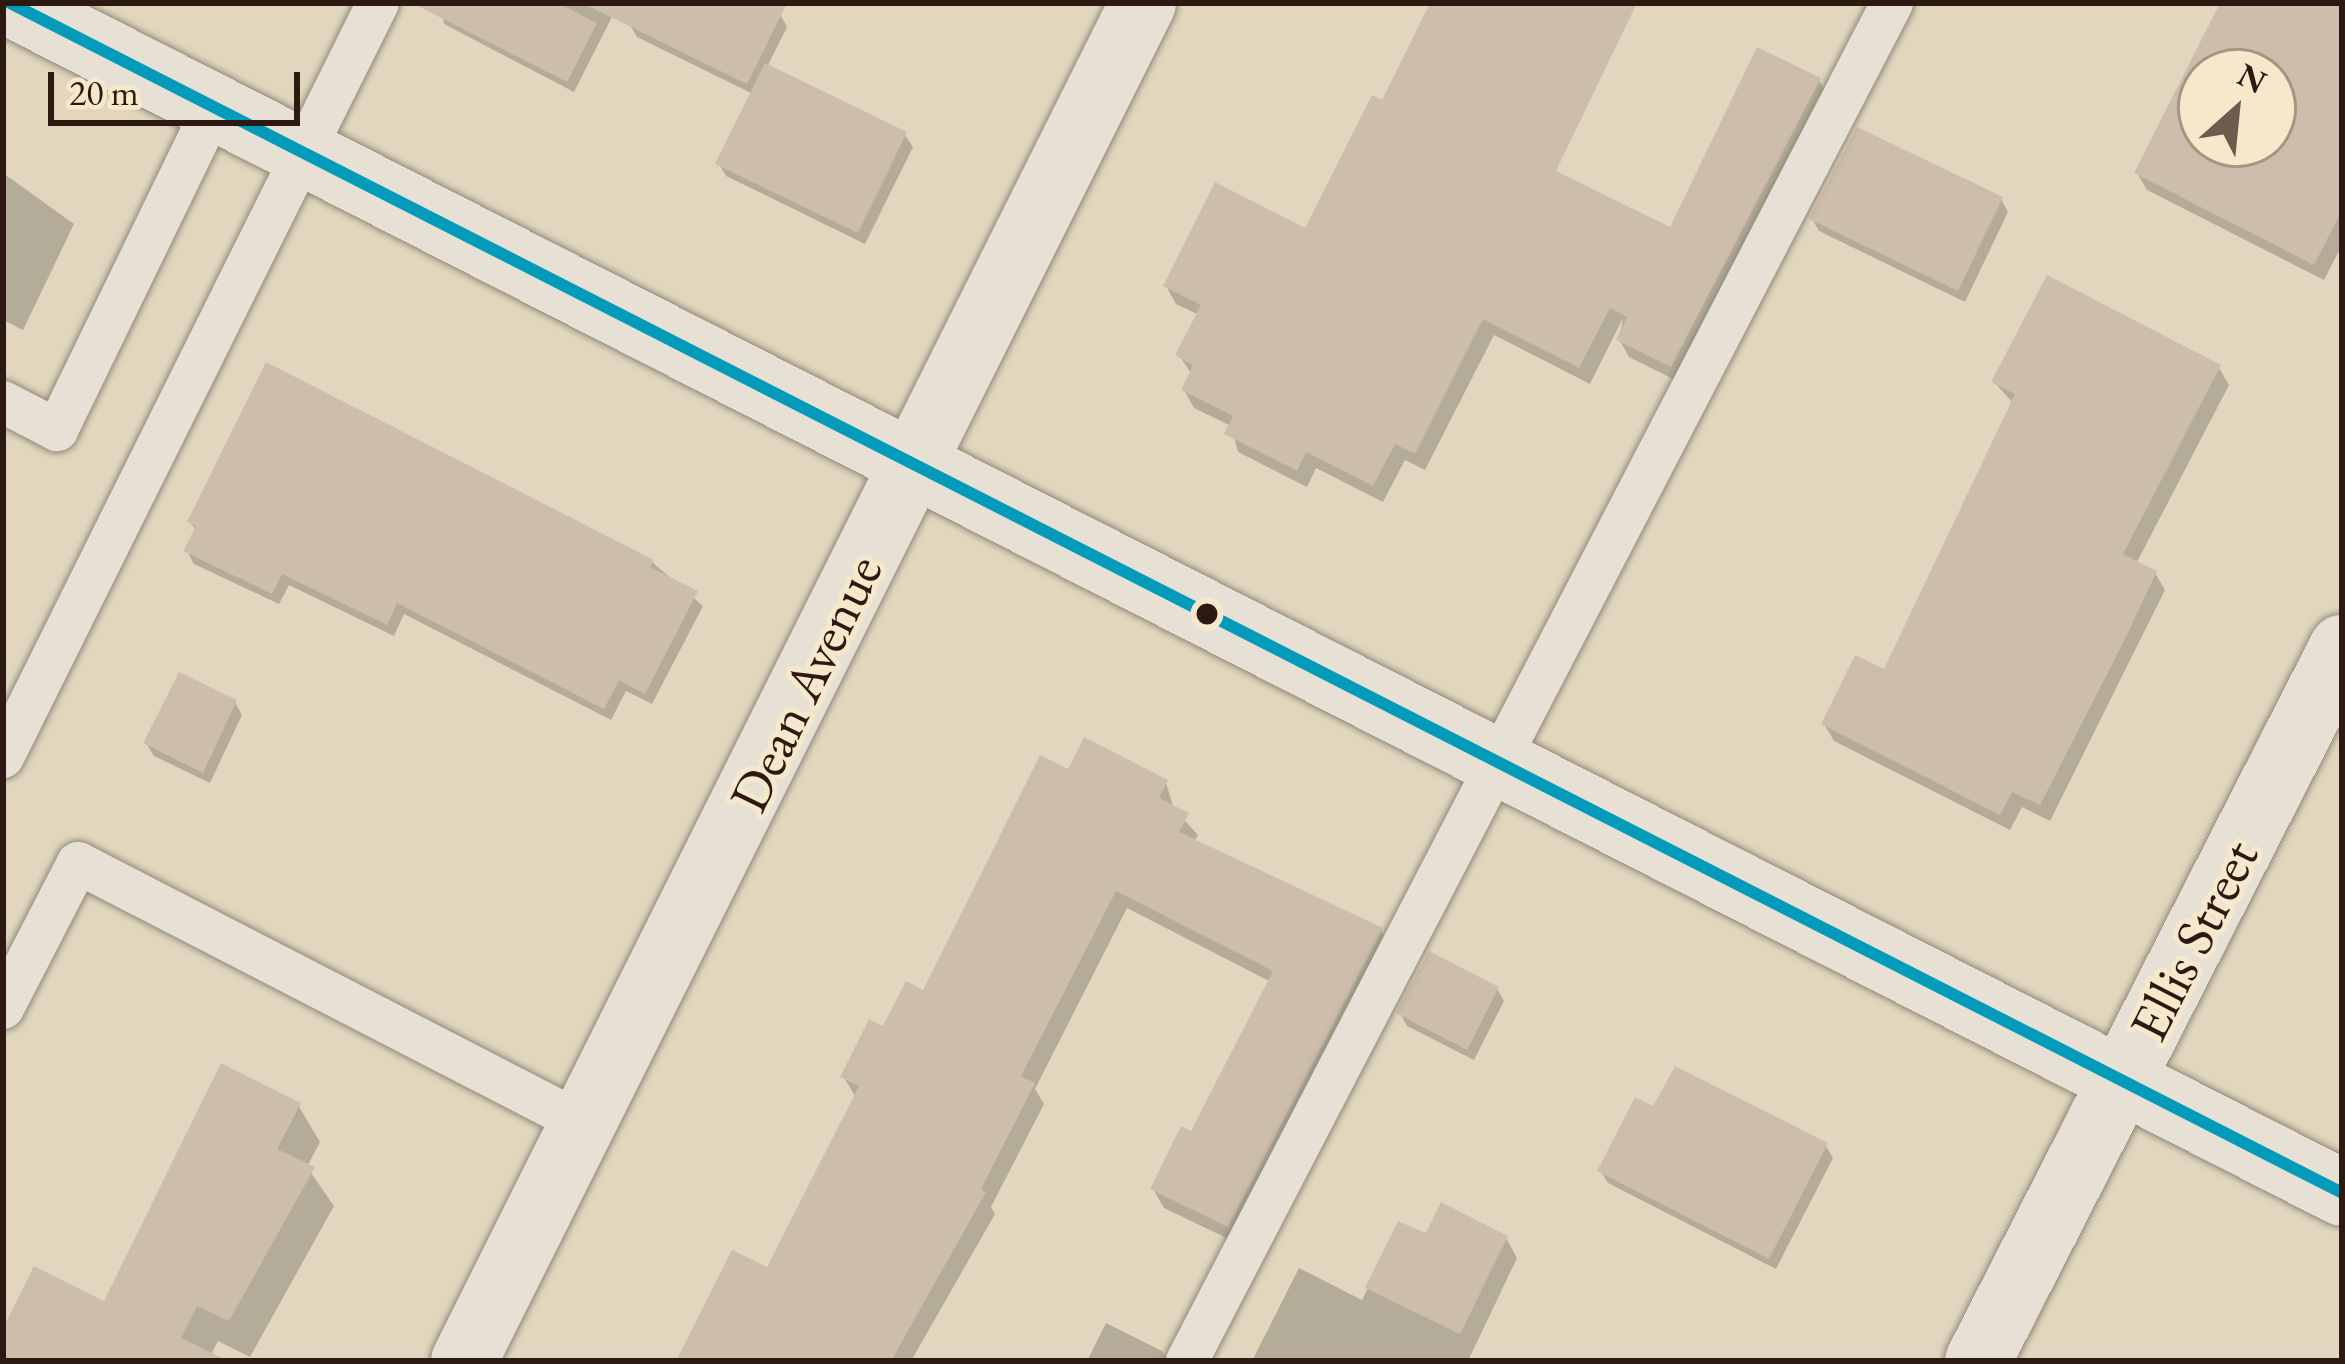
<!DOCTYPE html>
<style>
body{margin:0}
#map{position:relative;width:2345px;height:1364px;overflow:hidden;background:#e2d7be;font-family:"EB Garamond",serif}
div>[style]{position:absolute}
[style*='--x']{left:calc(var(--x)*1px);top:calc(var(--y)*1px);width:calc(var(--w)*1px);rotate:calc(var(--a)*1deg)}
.shadow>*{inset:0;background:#0003}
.building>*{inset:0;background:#cdbeac}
.roads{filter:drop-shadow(0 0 3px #928a7b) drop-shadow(0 0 3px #928a7b)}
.lane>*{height:42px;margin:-21px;padding:0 21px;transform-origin:21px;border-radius:21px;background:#e7e1d5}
.street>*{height:66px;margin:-33px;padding:0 33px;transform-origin:33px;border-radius:33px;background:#e7e1d5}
.secondary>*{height:66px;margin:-33px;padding:0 33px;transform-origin:33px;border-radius:33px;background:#e7e1d5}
.bus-1>*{height:12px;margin:-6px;padding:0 6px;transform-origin:6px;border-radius:6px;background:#049bbb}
.dots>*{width:33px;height:33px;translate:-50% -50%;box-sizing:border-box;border:6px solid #f6e9cb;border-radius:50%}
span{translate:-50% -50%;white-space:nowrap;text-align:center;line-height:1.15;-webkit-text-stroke:10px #f6e9cb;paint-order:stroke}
.street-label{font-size:54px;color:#2c1912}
.frame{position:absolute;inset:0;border:6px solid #2c1912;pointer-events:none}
.north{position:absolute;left:2177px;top:48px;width:120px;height:120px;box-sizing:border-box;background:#f6e9cb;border:3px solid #a59681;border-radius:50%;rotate:27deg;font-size:33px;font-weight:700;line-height:48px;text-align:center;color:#2c1912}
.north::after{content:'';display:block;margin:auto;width:42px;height:54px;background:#6c5c4e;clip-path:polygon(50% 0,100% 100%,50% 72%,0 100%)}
.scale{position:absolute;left:48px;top:72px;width:252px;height:54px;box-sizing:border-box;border:6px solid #2c1912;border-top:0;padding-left:15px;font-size:36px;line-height:42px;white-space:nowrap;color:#2c1912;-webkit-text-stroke:9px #f6e9cb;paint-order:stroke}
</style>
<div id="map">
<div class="shadow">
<i style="clip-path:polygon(441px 3px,619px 3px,574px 92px,444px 24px)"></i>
<i style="clip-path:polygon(641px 3px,757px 3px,780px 14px,787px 27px,767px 67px,905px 135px,913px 147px,865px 244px,726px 176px,719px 164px,753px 94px,637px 37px,630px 25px)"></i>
<i style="clip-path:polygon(1433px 3px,1633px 3px,1523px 217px,1671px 231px,1819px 80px,1829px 98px,1681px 383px,1629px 357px,1619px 339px,1623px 318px,1590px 384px,1494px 335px,1425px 470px,1405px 460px,1383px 502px,1316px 468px,1307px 487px,1238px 452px,1231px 426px,1194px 408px,1184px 390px,1192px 375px,1179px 355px,1199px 315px,1176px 304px,1166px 286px,1306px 232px,1384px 104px)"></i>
<i style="clip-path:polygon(evenodd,2222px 3px,2342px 3px,2342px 245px,2324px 280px,2147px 190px,2137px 173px,2222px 3px,2201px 72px,2273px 72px,2273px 144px,2201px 144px,2201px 72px)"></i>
<i style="clip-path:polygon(3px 173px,74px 224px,23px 330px,3px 320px)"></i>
<i style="clip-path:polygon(2001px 199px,2008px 212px,1965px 302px,1819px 231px,1812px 219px)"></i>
<i style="clip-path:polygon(2219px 368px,2229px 385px,2136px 564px,2155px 573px,2165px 590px,2050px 821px,2022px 807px,2010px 830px,1834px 741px,1824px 724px,1885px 673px,2014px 404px,1994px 382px)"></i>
<i style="clip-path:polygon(190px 522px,652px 562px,703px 606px,652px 704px,626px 691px,611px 720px,404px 614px,394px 636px,289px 585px,279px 604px,194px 564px,187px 551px,197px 532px)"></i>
<i style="clip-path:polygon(235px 702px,242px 715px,210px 783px,154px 756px,146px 743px)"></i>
<i style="clip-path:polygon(1069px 773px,1166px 783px,1174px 809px,1198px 835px,1194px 842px,1381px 930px,1392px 949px,1239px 1244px,1164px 1208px,1153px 1189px,1193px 1135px,1271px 982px,1127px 908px,1035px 1089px,1044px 1104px,991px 1207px,995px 1214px,911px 1361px,678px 1361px,768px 1271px,855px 1096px,843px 1076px,924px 994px)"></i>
<i style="clip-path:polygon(1497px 989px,1504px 1001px,1474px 1060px,1407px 1026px,1400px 1013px)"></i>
<i style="clip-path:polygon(298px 1105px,320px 1142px,307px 1167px,334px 1206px,250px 1357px,218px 1341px,208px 1361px,3px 1361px,3px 1335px,106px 1305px)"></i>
<i style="clip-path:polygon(1654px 1110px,1826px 1146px,1833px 1158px,1776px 1269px,1608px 1183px,1601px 1171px)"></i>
<i style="clip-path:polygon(1399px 1225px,1427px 1237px,1506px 1238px,1517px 1258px,1468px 1361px,1252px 1361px,1299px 1268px,1362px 1300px)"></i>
<i style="clip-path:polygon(1106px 1323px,1162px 1351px,1168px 1361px,1087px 1361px)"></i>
</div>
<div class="building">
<i style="clip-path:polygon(412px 3px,558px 3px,597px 23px,567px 82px)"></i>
<i style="clip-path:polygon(582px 3px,787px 3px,747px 84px)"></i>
<i style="clip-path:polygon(1430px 3px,1637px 3px,1556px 171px,1670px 227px,1757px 47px,1821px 78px,1671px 367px,1616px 340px,1627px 317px,1610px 308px,1579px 368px,1483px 319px,1415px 454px,1395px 444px,1373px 486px,1306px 452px,1297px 471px,1224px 434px,1233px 416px,1181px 390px,1193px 365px,1175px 355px,1201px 305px,1163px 286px,1215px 182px,1305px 228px,1372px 95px,1382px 100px)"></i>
<i style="clip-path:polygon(evenodd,2220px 3px,2342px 3px,2342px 210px,2314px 265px,2134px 173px,2220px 3px,2201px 72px,2273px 72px,2273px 144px,2201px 144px,2201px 72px)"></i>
<i style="clip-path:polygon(765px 63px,907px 132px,858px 233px,715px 164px)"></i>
<i style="clip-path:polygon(1857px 127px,2003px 197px,1958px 291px,1809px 219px)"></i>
<i style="clip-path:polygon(2047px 275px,2221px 365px,2123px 554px,2157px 571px,2125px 639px,2040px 805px,2012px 792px,2000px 815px,1821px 724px,1855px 655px,1884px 669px,2015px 394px,1991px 382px)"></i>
<i style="clip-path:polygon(266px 362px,654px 560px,650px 567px,698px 591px,645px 694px,619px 680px,604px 709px,397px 603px,387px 625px,282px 574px,272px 594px,183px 551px,196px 526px,187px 522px)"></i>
<i style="clip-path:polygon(179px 672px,237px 700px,203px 773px,143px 743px)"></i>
<i style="clip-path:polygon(1084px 737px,1168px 780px,1159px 798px,1189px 813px,1179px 832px,1383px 928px,1228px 1227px,1150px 1189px,1181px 1126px,1191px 1131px,1273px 971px,1116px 891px,1021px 1076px,1035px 1083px,981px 1189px,986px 1192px,891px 1361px,676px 1361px,732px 1250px,767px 1267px,859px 1086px,840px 1077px,869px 1019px,883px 1026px,906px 981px,923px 990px,1040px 755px,1068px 769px)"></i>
<i style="clip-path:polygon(1429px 951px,1499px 987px,1467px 1050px,1396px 1013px)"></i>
<i style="clip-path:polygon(221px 1063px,301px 1103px,277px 1149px,315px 1167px,229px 1321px,197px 1306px,181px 1338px,228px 1361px,3px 1361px,3px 1328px,34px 1266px,104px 1301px)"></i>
<i style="clip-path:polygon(1675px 1066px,1828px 1143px,1769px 1259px,1597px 1171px,1635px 1097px,1653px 1106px)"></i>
<i style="clip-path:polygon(1441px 1202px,1508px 1236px,1460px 1334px,1365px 1288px,1398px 1221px,1426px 1233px)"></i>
</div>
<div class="roads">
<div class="lane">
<i style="--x:3;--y:402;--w:61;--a:27.4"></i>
<i style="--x:57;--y:430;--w:359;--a:-64.1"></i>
<i style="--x:3;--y:757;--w:842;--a:-63.56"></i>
<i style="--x:3;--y:1008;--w:163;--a:-62.7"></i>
<i style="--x:78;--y:863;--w:569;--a:27.29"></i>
<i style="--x:1187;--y:1361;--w:1530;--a:-62.56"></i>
</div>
<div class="street">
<i style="--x:464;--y:1361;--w:1518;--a:-63.43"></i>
<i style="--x:1978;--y:1361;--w:801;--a:-62.95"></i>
</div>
<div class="secondary">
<i style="--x:10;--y:3;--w:2618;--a:27.03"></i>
</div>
</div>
<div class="bus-1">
<i style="--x:10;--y:3;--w:2618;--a:27.03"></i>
</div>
<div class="dots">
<i style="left:1207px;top:614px;background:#2c1912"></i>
</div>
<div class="street-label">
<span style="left:805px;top:683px;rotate:-64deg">Dean Avenue</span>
<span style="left:2193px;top:940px;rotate:-63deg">Ellis Street</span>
</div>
<div class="frame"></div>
<div class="north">N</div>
<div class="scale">20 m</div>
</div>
